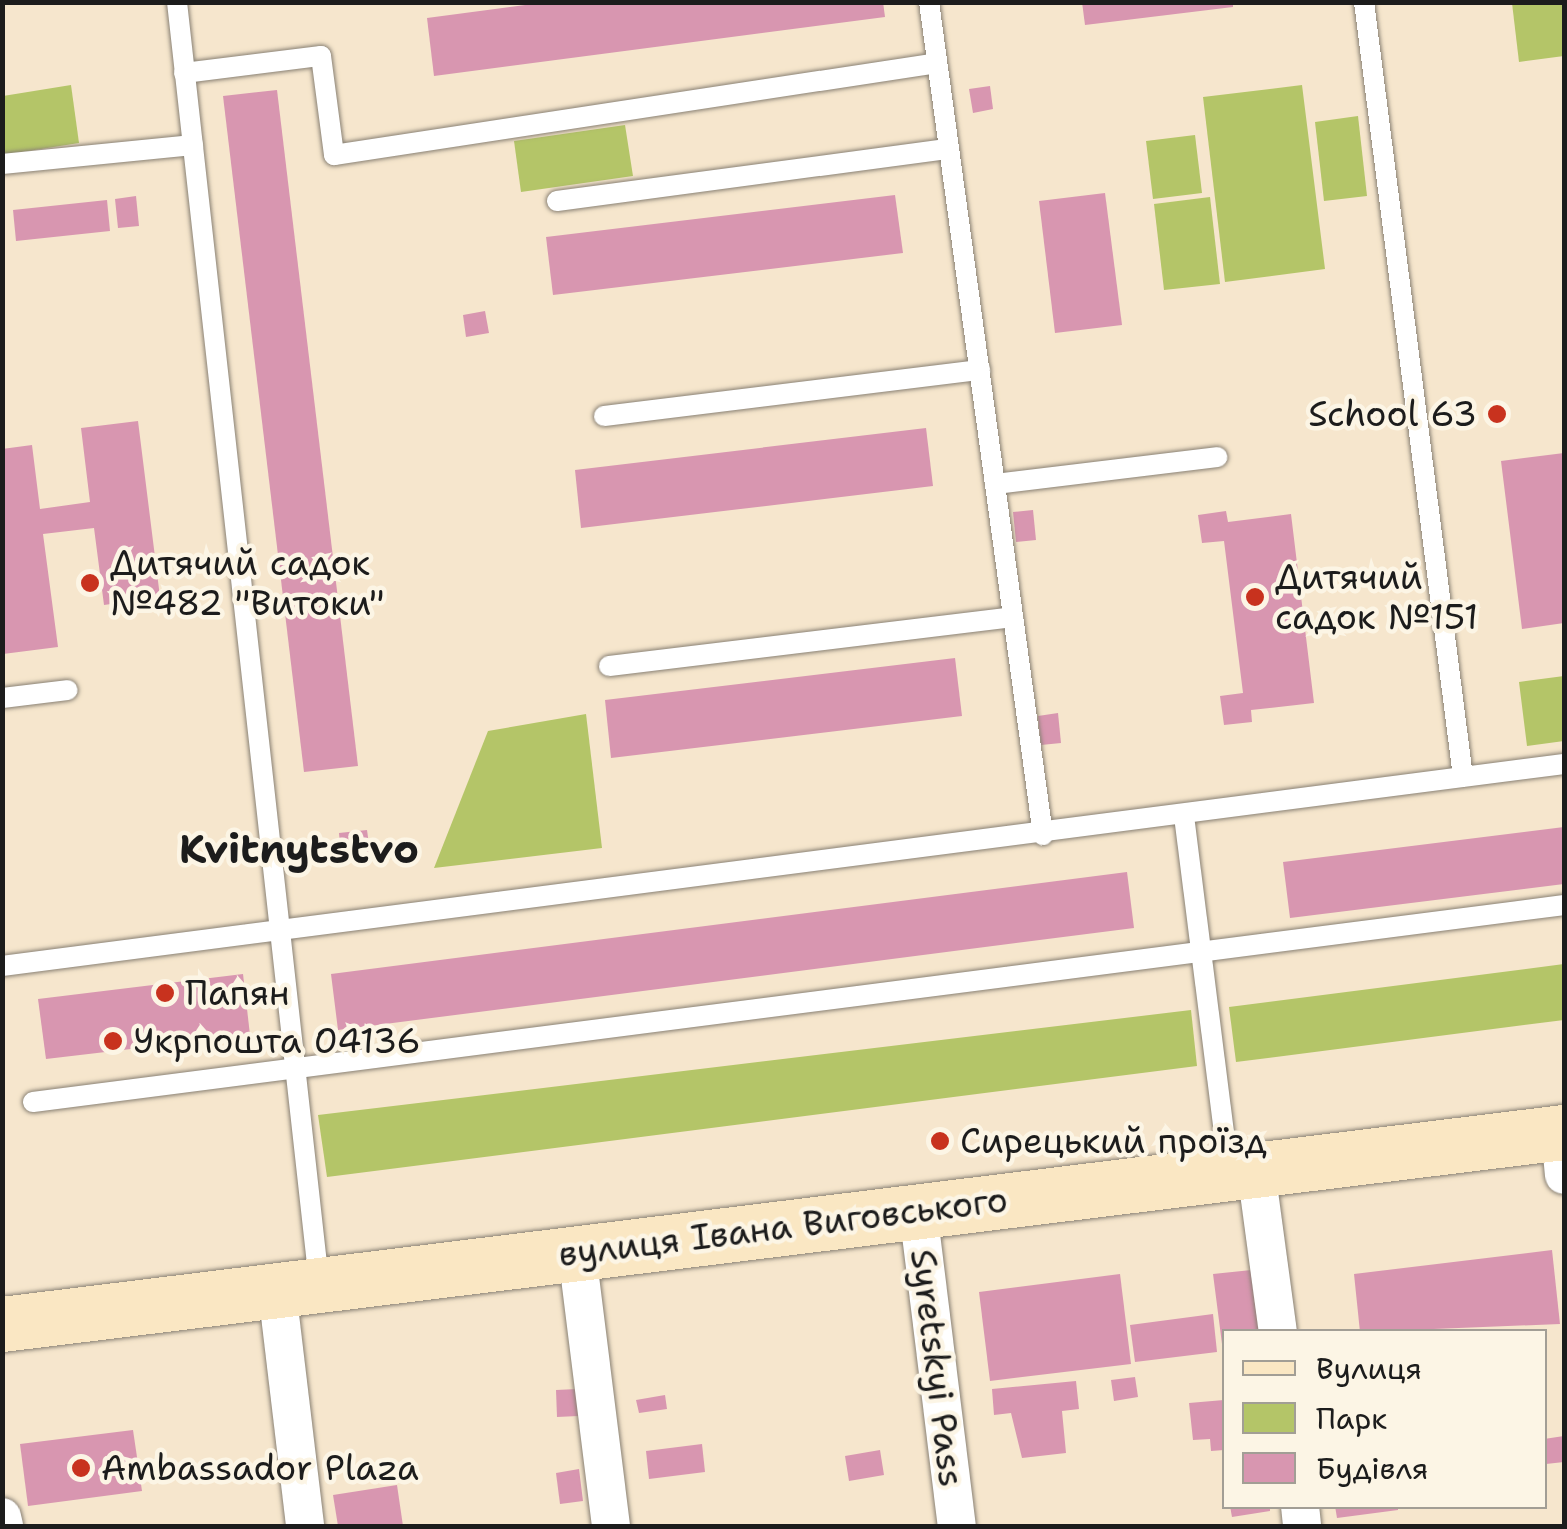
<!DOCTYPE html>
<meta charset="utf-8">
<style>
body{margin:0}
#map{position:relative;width:1567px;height:1529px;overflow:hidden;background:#f6e6cd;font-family:"Shantell Sans",sans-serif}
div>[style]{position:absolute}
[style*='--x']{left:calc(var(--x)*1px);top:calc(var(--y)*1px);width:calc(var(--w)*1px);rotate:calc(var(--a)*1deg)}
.green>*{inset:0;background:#b4c568}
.building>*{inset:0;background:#d896b0}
.roads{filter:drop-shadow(0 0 2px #898174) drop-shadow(0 0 2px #898174)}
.lane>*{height:20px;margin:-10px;padding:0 10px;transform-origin:10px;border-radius:10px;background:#fff}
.street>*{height:38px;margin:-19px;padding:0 19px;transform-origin:19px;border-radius:19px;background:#fff}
.secondary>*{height:55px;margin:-27.5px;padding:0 27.5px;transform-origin:27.5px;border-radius:27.5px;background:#fae7c3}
.dots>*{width:28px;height:28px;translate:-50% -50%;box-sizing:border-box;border:5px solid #fcf5e5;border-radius:50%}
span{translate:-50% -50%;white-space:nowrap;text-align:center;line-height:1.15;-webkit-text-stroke:9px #fcf5e5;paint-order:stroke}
.poi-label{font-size:35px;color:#1c1c1c}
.right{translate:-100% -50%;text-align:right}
.left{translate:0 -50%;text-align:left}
.street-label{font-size:35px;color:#1c1c1c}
.quarter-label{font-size:40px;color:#1c1c1c;font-weight:700}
.frame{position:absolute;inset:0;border:5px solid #1c1c1c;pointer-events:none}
.legend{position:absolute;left:1222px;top:1329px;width:325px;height:180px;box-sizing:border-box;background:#fcf5e5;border:2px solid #a29e95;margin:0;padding:12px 18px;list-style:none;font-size:30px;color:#1c1c1c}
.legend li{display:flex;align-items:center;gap:20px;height:50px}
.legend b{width:50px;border:2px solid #a29e95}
</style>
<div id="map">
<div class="green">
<i style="clip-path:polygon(1512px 3px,1564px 3px,1564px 56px,1519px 62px)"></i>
<i style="clip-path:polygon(71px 85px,79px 143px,3px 155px,3px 96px)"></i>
<i style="clip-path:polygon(1302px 85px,1325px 269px,1225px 282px,1203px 97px)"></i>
<i style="clip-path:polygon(1358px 116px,1367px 196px,1324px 201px,1315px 122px)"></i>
<i style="clip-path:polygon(625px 125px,633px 176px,521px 192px,514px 141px)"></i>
<i style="clip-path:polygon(1195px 135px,1202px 193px,1153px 199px,1146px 141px)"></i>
<i style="clip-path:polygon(1210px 197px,1220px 284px,1164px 290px,1154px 204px)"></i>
<i style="clip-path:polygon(1564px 676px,1564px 741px,1527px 746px,1519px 682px)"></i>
<i style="clip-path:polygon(586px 714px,602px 848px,434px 868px,488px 731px)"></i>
<i style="clip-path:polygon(1564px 964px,1564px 1020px,1236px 1062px,1229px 1007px)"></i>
<i style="clip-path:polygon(1191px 1010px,1197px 1066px,327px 1177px,318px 1115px)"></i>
</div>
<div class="building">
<i style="clip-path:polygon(548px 2px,883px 2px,885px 17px,434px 76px,427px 18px)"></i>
<i style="clip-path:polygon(1082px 2px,1233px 2px,1233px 7px,1085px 25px)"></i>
<i style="clip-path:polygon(990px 86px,993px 109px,973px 113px,969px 89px)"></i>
<i style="clip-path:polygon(277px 90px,358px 766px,304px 772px,223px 96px)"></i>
<i style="clip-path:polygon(1105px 193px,1122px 325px,1055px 333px,1039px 201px)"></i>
<i style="clip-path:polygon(895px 195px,903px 253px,553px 295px,546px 237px)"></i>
<i style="clip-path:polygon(136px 196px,139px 226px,118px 228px,115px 199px)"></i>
<i style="clip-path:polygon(107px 200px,110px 231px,16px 241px,13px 210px)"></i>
<i style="clip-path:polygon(485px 311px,489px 333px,466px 337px,463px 315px)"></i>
<i style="clip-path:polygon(138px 421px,160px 597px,104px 605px,94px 528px,43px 534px,58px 647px,3px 654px,2px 449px,32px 445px,40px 509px,90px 502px,81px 428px)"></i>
<i style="clip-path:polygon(926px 428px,933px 486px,581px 528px,575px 470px)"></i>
<i style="clip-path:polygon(1564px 453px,1564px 623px,1522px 629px,1501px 461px)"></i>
<i style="clip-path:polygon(1033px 510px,1036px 540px,1016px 542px,1013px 512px)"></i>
<i style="clip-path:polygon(1226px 511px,1228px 522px,1291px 514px,1314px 703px,1251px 710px,1252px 722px,1224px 725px,1220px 696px,1243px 693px,1224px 541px,1202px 543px,1198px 515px)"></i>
<i style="clip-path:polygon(955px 658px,962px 716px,611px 758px,605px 700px)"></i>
<i style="clip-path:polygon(1058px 713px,1061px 743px,1041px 745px,1038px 716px)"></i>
<i style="clip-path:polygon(1564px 827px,1564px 884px,1290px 918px,1283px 862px)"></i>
<i style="clip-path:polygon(367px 830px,370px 852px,341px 856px,339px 833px)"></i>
<i style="clip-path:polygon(1127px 872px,1134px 928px,338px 1030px,331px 974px)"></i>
<i style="clip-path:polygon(243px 974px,250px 1035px,46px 1059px,38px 999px)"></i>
<i style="clip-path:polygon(1552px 1250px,1560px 1324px,1360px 1332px,1354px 1274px)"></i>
<i style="clip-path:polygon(1261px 1269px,1268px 1332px,1224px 1332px,1222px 1344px,1213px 1274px)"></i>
<i style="clip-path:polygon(1120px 1274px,1131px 1364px,990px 1381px,979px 1292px)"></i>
<i style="clip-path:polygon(1213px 1314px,1217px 1352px,1135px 1362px,1130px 1325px)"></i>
<i style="clip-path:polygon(1135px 1377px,1138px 1397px,1114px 1401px,1111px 1380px)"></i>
<i style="clip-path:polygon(1076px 1381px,1079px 1409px,1062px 1411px,1066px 1453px,1022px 1458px,1011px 1413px,994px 1415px,992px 1389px)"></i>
<i style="clip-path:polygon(577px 1389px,578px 1416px,557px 1417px,556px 1390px)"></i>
<i style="clip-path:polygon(665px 1395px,667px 1409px,639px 1413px,636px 1400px)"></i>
<i style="clip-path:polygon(1224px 1400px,1224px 1450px,1211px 1451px,1210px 1439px,1193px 1440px,1189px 1403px)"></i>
<i style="clip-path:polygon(133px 1430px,142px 1491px,28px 1506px,20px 1444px)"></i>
<i style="clip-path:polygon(1564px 1436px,1564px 1462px,1546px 1464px,1544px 1439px)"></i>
<i style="clip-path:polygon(702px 1444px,705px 1472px,649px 1479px,646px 1451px)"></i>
<i style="clip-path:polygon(880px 1450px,884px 1475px,849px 1481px,845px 1456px)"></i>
<i style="clip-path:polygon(579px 1469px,583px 1501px,560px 1504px,556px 1473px)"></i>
<i style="clip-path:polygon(397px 1485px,403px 1526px,338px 1526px,333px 1495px)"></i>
<i style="clip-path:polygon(1230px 1506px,1270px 1506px,1270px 1511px,1232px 1517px)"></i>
<i style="clip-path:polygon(1335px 1506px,1398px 1506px,1398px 1510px,1337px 1518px)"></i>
</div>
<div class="roads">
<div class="lane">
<i style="--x:177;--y:2;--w:1289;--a:83.67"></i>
<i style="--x:929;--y:2;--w:841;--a:82.21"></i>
<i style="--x:1364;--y:2;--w:781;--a:82.72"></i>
<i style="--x:184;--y:73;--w:138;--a:-7.1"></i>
<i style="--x:321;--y:56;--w:100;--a:82.5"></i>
<i style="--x:334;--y:155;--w:610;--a:-8.67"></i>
<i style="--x:2;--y:164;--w:192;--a:-5.7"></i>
<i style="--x:557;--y:201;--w:395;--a:-7.6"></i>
<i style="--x:604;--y:416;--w:379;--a:-7"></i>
<i style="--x:995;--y:484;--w:224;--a:-6.9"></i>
<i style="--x:609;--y:666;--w:407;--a:-6.9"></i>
<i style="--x:2;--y:698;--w:66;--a:-6.9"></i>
<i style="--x:1184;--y:816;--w:358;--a:82.8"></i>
<i style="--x:2;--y:966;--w:1575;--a:-7.37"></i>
<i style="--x:33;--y:1102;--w:1544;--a:-7.33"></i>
</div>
<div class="street">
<i style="--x:1560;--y:1133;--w:42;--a:84.6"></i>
<i style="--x:1256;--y:1170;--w:163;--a:82.3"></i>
<i style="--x:918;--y:1210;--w:318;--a:83"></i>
<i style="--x:577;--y:1253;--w:275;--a:82.9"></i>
<i style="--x:277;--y:1290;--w:238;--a:83.2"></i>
<i style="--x:1300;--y:1506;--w:20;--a:84"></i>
<i style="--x:2;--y:1517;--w:9;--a:77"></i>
</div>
<div class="secondary">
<i style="--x:2;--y:1324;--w:1574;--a:-7.01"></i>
</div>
</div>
<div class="dots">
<i style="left:1497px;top:414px;background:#c8321e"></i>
<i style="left:90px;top:583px;background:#c8321e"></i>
<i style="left:1255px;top:597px;background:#c8321e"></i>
<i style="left:165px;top:993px;background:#c8321e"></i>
<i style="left:113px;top:1041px;background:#c8321e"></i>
<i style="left:940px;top:1141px;background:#c8321e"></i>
<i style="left:81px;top:1468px;background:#c8321e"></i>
</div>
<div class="poi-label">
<span class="right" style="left:1477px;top:414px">School 63</span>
<span class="left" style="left:110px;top:583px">Дитячий садок<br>№482 "Витоки"</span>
<span class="left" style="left:1275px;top:597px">Дитячий<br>садок №151</span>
<span class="left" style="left:185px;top:993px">Папян</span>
<span class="left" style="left:133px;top:1041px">Укрпошта 04136</span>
<span class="left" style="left:960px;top:1141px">Сирецький проїзд</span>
<span class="left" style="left:101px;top:1468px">Ambassador Plaza</span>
</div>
<div class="street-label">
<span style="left:783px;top:1227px;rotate:-7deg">вулиця Івана Виговського</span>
<span style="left:937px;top:1368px;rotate:83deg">Syretskyi Pass</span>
</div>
<div class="quarter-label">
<span style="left:299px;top:849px">Kvitnytstvo</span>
</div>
<div class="frame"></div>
<ul class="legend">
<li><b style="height:12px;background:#fae7c3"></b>Вулиця</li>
<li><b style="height:28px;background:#b4c568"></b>Парк</li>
<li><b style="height:28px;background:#d896b0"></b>Будівля</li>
</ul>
</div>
